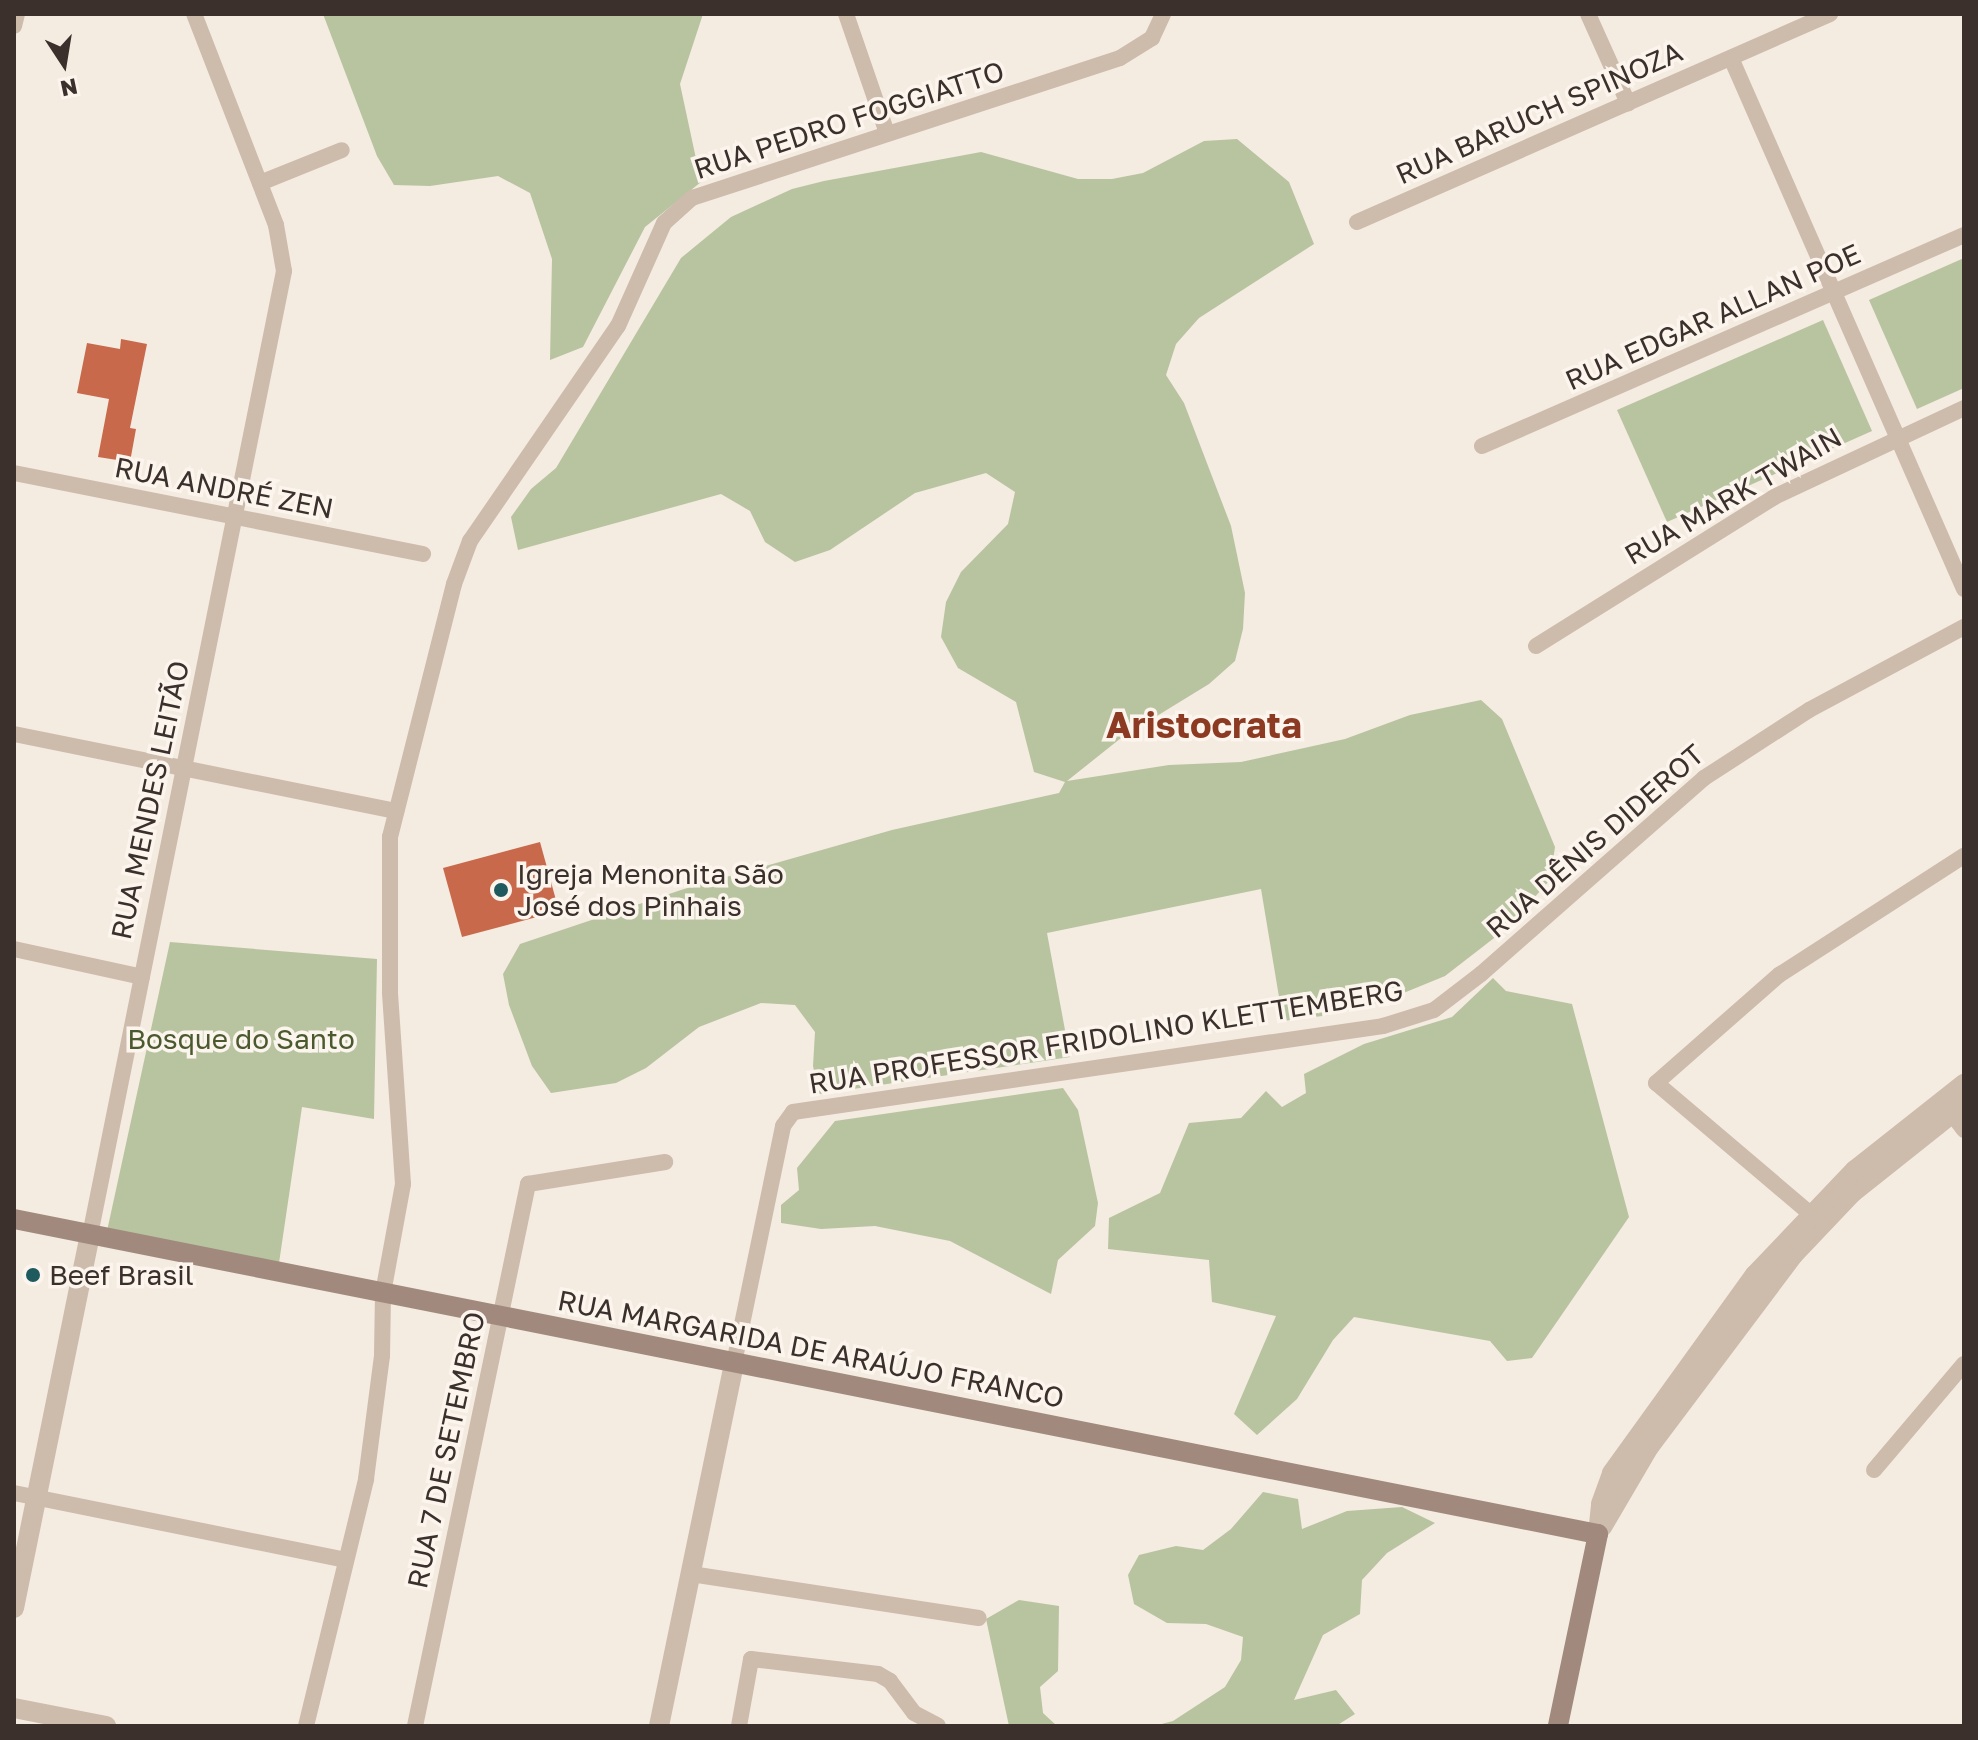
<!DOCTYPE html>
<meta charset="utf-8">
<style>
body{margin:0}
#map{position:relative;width:1978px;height:1740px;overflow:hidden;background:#f4ebe1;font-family:"Golos Text",sans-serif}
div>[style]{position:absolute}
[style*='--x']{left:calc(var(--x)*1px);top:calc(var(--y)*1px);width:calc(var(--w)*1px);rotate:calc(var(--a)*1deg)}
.green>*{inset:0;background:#b8c4a0}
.building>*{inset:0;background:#c8694b}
.minor>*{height:16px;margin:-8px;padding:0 8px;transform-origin:8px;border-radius:8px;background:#cdbbac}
.tertiary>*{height:20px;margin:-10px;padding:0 10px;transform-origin:10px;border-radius:10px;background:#cdbbac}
.secondary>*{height:20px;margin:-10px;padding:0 10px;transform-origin:10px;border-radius:10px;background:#a18a7d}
.dots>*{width:22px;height:22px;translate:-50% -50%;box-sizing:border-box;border:4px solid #fbf5ee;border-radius:50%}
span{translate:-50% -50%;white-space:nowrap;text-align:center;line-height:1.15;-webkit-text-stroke:7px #fbf5ee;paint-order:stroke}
.street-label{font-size:28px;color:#3b302b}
.poi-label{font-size:28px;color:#3b302b}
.left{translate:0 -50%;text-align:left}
.park-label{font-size:28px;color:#4a5a2e}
.district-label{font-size:36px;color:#8c3b22;font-weight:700}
.frame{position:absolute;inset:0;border:16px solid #3b302b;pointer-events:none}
.north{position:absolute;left:24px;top:24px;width:80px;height:80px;-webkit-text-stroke:6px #fbf5ee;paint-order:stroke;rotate:168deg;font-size:22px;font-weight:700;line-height:32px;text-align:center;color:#3b302b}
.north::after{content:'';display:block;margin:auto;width:28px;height:36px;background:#3b302b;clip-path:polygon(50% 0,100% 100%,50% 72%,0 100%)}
</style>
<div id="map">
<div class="green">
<i style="clip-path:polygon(323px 14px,703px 14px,680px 84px,701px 182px,645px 227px,583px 347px,550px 360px,552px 259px,530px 193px,498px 176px,430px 186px,394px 185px,377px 156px)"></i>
<i style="clip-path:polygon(1237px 139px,1289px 182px,1314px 244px,1199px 318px,1176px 344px,1166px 375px,1184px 403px,1231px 526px,1245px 593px,1243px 629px,1235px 661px,1209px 684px,1121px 738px,1067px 781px,1169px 765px,1241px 762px,1345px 739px,1410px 715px,1481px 700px,1502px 719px,1555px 847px,1550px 880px,1507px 928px,1445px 976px,1384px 1001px,1330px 1015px,1283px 1021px,1261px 889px,1047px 933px,1070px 1057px,819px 1094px,813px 1066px,815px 1032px,795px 1005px,761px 1003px,699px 1027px,646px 1068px,616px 1083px,551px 1093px,532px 1066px,509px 1005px,503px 974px,520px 944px,684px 889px,892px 830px,1059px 793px,1065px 782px,1034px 772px,1016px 702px,958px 668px,941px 637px,946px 602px,961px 572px,1008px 524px,1015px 492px,986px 473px,915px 493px,830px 550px,795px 562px,765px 542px,750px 511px,721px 494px,518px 550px,511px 517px,531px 489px,556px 468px,681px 258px,731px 217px,792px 189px,824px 181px,981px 152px,1078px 179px,1112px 179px,1143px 173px,1204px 141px)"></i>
<i style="clip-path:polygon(1964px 258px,1964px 388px,1917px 409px,1869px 300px)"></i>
<i style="clip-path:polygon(1823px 320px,1872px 431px,1667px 522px,1617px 410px)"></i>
<i style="clip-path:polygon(170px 942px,377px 959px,374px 1119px,302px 1107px,279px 1263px,107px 1231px)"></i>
<i style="clip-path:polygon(1493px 978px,1506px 991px,1572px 1004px,1629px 1217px,1532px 1358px,1507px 1361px,1490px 1341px,1354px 1317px,1333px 1340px,1297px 1399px,1257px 1435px,1234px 1414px,1276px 1316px,1212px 1302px,1209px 1260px,1108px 1249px,1109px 1218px,1160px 1193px,1189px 1123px,1241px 1118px,1266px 1091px,1282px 1107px,1306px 1093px,1304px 1074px,1364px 1044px,1452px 1017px)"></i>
<i style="clip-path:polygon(1063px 1088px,1078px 1110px,1098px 1203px,1095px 1226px,1058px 1260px,1051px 1294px,950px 1241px,875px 1226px,821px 1229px,781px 1223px,781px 1205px,799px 1190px,797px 1168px,835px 1121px)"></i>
<i style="clip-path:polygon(1263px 1492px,1298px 1499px,1302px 1529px,1347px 1511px,1402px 1507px,1435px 1523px,1387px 1553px,1362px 1580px,1360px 1614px,1323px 1635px,1294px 1700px,1336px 1690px,1355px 1714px,1336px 1726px,1154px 1726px,1173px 1721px,1225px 1687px,1241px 1660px,1243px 1637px,1206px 1624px,1167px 1623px,1134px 1604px,1128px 1575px,1139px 1555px,1176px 1546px,1203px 1550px,1231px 1529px)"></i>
<i style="clip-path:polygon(1019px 1600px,1059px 1606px,1058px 1671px,1040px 1687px,1043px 1713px,1057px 1726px,1009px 1726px,986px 1619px)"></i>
</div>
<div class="building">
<i style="clip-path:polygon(121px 339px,147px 344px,130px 428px,136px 429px,130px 462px,98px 457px,109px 399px,77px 393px,87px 343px,120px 349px)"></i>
<i style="clip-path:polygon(540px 842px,559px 911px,462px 937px,443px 868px)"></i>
</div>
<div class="minor">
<i style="--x:846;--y:14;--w:126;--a:71"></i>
<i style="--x:1588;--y:14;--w:98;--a:65.8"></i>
<i style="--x:14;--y:26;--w:12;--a:-76"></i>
<i style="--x:1731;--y:58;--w:580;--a:66.31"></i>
<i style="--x:260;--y:183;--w:88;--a:-21.9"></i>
<i style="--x:1357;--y:222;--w:517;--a:-23.74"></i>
<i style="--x:1482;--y:446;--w:526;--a:-23.64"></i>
<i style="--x:14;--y:473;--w:417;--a:11.2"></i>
<i style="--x:1536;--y:646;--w:281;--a:-32"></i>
<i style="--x:1774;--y:497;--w:210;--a:-25.1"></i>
<i style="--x:14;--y:734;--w:390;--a:11.4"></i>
<i style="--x:14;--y:949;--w:131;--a:12.3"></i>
<i style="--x:1946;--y:1106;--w:30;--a:53"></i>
<i style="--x:1820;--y:1222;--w:215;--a:-139.7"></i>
<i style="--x:1656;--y:1083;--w:164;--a:-41.3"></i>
<i style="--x:1779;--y:975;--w:220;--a:-32.8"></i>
<i style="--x:90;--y:1235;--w:983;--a:-78.62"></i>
<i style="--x:284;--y:271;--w:47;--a:-99.9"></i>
<i style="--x:276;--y:225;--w:226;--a:-111.2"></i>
<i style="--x:734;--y:1363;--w:242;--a:-78.3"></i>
<i style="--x:783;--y:1126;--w:17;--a:-54"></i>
<i style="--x:793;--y:1112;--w:596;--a:-8.29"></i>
<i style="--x:1383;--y:1026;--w:53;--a:-17.4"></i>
<i style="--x:1434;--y:1010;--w:59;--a:-37.5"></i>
<i style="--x:1481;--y:974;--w:297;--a:-41.3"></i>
<i style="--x:1704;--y:778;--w:125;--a:-32.9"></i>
<i style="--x:1809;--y:710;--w:176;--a:-28.2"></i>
<i style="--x:1874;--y:1470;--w:139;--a:-49.7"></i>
<i style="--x:14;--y:1493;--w:338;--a:11.4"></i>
<i style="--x:691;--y:1574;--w:291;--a:8.7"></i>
<i style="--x:306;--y:1726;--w:254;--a:-76.3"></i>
<i style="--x:366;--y:1479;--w:124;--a:-82.6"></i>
<i style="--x:382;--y:1356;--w:63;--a:-89.1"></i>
<i style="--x:383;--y:1293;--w:111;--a:-79.6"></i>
<i style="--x:403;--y:1184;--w:192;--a:-93.9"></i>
<i style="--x:390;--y:992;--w:155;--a:-90"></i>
<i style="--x:390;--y:837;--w:261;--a:-75.8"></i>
<i style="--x:454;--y:584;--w:46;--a:-69.6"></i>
<i style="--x:470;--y:541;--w:261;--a:-55.5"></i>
<i style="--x:618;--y:326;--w:113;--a:-65.9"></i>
<i style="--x:664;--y:223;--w:38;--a:-42"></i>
<i style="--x:692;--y:198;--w:450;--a:-18.1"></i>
<i style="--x:1120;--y:58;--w:38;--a:-32"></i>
<i style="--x:1152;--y:38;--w:26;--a:-65"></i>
<i style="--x:415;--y:1726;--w:554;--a:-78.22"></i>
<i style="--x:528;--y:1184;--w:139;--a:-9.1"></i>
<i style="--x:739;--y:1726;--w:68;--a:-79.8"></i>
<i style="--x:751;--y:1659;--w:128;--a:6.7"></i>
<i style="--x:878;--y:1674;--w:14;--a:30"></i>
<i style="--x:890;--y:1681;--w:40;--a:53"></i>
<i style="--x:914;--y:1713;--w:27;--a:28"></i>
</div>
<div class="tertiary">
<i style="--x:1602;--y:1527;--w:93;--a:-59.6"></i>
<i style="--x:1649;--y:1447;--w:240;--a:-53.1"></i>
<i style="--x:1793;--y:1255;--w:86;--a:-46.4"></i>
<i style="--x:1852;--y:1193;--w:143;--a:-38.5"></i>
<i style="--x:1598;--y:1534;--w:30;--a:-84"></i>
<i style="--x:1601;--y:1504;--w:33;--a:-70"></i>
<i style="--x:1612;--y:1473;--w:244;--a:-54.2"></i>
<i style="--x:1755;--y:1275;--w:145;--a:-46.4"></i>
<i style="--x:1855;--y:1170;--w:139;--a:-38.3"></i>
<i style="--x:14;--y:1608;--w:381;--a:-78.5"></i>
<i style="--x:14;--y:1708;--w:94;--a:11.1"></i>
<i style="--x:659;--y:1726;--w:371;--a:-78.3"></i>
</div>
<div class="secondary">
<i style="--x:14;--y:1219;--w:1615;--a:11.25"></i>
<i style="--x:1598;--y:1534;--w:196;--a:101.8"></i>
</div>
<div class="dots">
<i style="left:501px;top:890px;background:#1f5a5e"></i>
<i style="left:33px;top:1275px;background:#1f5a5e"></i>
</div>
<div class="street-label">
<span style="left:1539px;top:113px;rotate:-24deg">RUA BARUCH SPINOZA</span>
<span style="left:849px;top:120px;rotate:-18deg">RUA PEDRO FOGGIATTO</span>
<span style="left:1713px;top:317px;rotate:-24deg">RUA EDGAR ALLAN POE</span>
<span style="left:224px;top:488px;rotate:11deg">RUA ANDRÉ ZEN</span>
<span style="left:1733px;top:496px;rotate:-30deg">RUA MARK TWAIN</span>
<span style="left:150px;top:800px;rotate:-78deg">RUA MENDES LEITÃO</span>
<span style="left:1595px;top:841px;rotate:-41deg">RUA DÊNIS DIDEROT</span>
<span style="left:1106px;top:1037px;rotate:-9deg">RUA PROFESSOR FRIDOLINO KLETTEMBERG</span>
<span style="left:811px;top:1349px;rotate:11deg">RUA MARGARIDA DE ARAÚJO FRANCO</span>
<span style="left:446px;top:1450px;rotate:-78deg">RUA 7 DE SETEMBRO</span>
</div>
<div class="poi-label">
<span class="left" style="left:517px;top:890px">Igreja Menonita São<br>José dos Pinhais</span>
<span class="left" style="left:49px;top:1275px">Beef Brasil</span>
</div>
<div class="park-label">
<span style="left:241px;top:1039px">Bosque do Santo</span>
</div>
<div class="district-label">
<span style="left:1204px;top:725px">Aristocrata</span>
</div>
<div class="frame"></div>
<div class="north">N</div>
</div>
